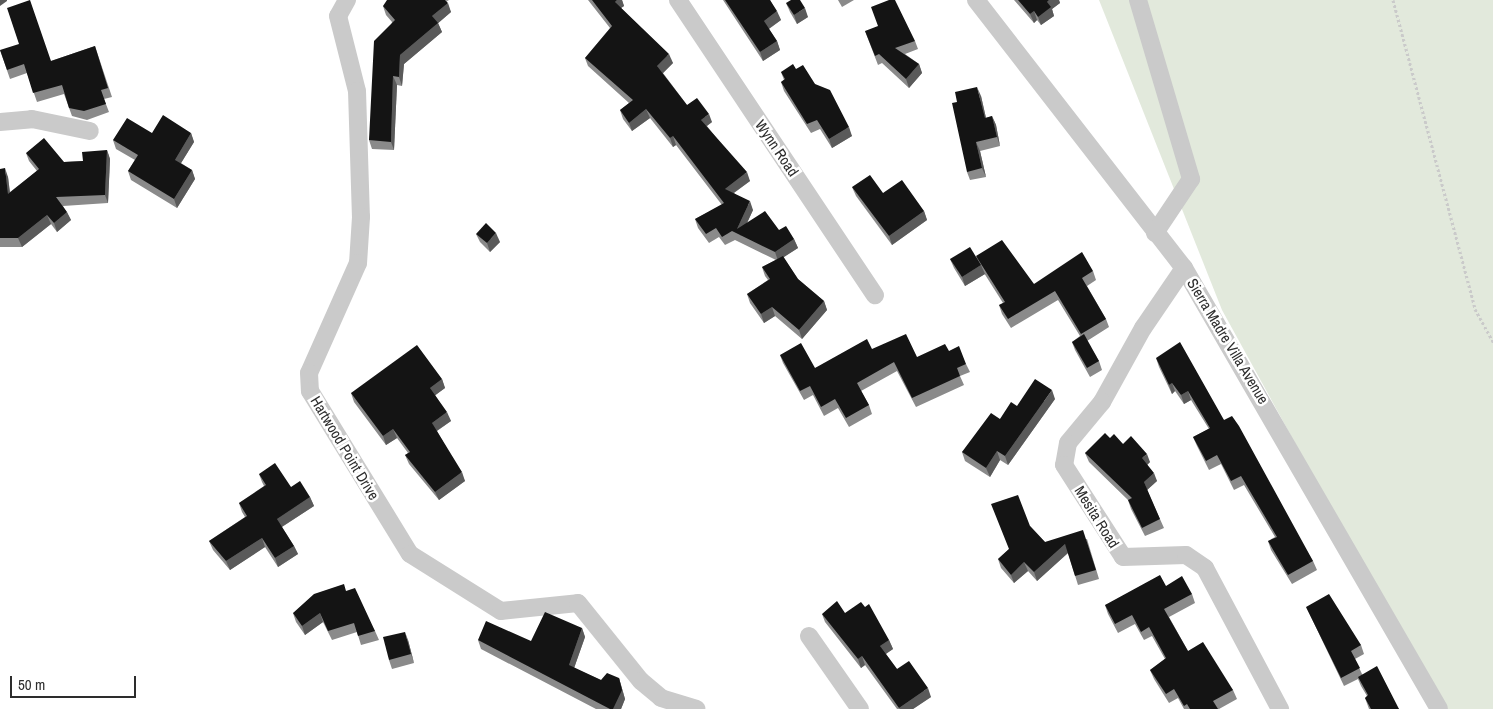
<!DOCTYPE html>
<style>
body{margin:0}
#map{position:relative;width:1493px;height:709px;overflow:hidden;background:#fff;font-family:"Archivo Narrow",sans-serif}
div>[style]{position:absolute}
[style*='--x']{left:calc(var(--x)*1px);top:calc(var(--y)*1px);width:calc(var(--w)*1px);rotate:calc(var(--a)*1deg)}
.green>*{inset:0;background:#e2e9dc}
.path>*{height:3px;margin-top:-1.5px;transform-origin:0;background:repeating-linear-gradient(90deg,#cacaca 0 2.5px,transparent 0 5px)}
.minor>*{height:18px;margin:-9px;padding:0 9px;transform-origin:9px;border-radius:9px;background:#cacaca}
.wall>*{inset:0;background:#8a8a8a}
.shaded-wall>*{inset:0;background:#5a5a5a}
.building>*{inset:0;background:#141414}
span{translate:-50% -50%;white-space:nowrap;text-align:center;line-height:1.15;-webkit-text-stroke:5px #fff;paint-order:stroke}
.street-label{font-size:15px;color:#2d2d2d}
.scale{position:absolute;left:10px;top:676px;width:126px;height:22px;box-sizing:border-box;border:2px solid #2d2d2d;border-top:0;padding-left:6px;font-size:15px;line-height:18px;white-space:nowrap;color:#2d2d2d;-webkit-text-stroke:4px #fff;paint-order:stroke}
</style>
<div id="map">
<div class="green">
<i style="clip-path:polygon(1099px 0,1493px 0,1493px 709px,1441px 709px,1222px 310px)"></i>
</div>
<div class="path">
<i style="--x:1393;--y:0;--w:320;--a:75.1"></i>
<i style="--x:1475;--y:309;--w:38;--a:61"></i>
</div>
<div class="minor">
<i style="--x:347;--y:0;--w:18;--a:119"></i>
<i style="--x:338;--y:16;--w:77;--a:75.8"></i>
<i style="--x:357;--y:91;--w:126;--a:88.2"></i>
<i style="--x:361;--y:217;--w:46;--a:93.7"></i>
<i style="--x:358;--y:263;--w:120;--a:114"></i>
<i style="--x:309;--y:373;--w:18;--a:87"></i>
<i style="--x:310;--y:391;--w:191;--a:58.5"></i>
<i style="--x:410;--y:554;--w:107;--a:32.1"></i>
<i style="--x:501;--y:611;--w:77;--a:-5.9"></i>
<i style="--x:578;--y:603;--w:100;--a:51.1"></i>
<i style="--x:641;--y:681;--w:26;--a:40"></i>
<i style="--x:661;--y:698;--w:37;--a:17"></i>
<i style="--x:678;--y:0;--w:355;--a:56.3"></i>
<i style="--x:976;--y:0;--w:339;--a:52.2"></i>
<i style="--x:1184;--y:268;--w:509;--a:59.96"></i>
<i style="--x:1138;--y:0;--w:187;--a:73.5"></i>
<i style="--x:1191;--y:179;--w:65;--a:123.7"></i>
<i style="--x:0;--y:122;--w:32;--a:-5"></i>
<i style="--x:32;--y:119;--w:59;--a:11.7"></i>
<i style="--x:1184;--y:268;--w:73;--a:124.3"></i>
<i style="--x:1143;--y:328;--w:85;--a:119"></i>
<i style="--x:1102;--y:402;--w:53;--a:129.7"></i>
<i style="--x:1068;--y:443;--w:22;--a:100"></i>
<i style="--x:1064;--y:465;--w:109;--a:57.3"></i>
<i style="--x:1123;--y:557;--w:63;--a:-1.8"></i>
<i style="--x:1186;--y:555;--w:23;--a:34"></i>
<i style="--x:1205;--y:568;--w:160;--a:62"></i>
<i style="--x:809;--y:636;--w:89;--a:55.1"></i>
</div>
<div class="wall">
<i style="clip-path:polygon(449px 0,446px 2px,451px 12px,438px 23px,442px 32px,404px 64px,402px 86px,397px 85px,394px 150px,372px 149px,369px 140px,392px 22px,386px 15px,383px 6px)"></i>
<i style="clip-path:polygon(588px 0,622px 0,624px 6px,621px 8px,673px 63px,663px 73px,687px 105px,712px 122px,707px 126px,750px 181px,734px 193px,753px 210px,747px 223px,779px 230px,794px 239px,798px 248px,783px 257px,798px 279px,824px 301px,827px 310px,802px 339px,775px 316px,764px 323px,750px 303px,747px 294px,768px 280px,765px 276px,762px 267px,776px 260px,735px 240px,725px 245px,719px 237px,709px 243px,698px 228px,695px 219px,722px 205px,676px 145px,673px 147px,650px 118px,632px 131px,623px 119px,620px 110px,629px 103px,588px 66px,585px 58px,610px 28px)"></i>
<i style="clip-path:polygon(723px 0,770px 0,781px 20px,769px 29px,777px 41px,780px 50px,763px 61px)"></i>
<i style="clip-path:polygon(838px 0,854px 0,842px 7px)"></i>
<i style="clip-path:polygon(1014px 0,1059px 0,1060px 3px,1052px 9px,1054px 16px,1041px 25px,1037px 20px,1034px 23px)"></i>
<i style="clip-path:polygon(786px 3px,808px 17px,797px 24px,790px 12px)"></i>
<i style="clip-path:polygon(865px 31px,915px 41px,918px 49px,905px 54px,919px 64px,922px 73px,909px 88px,882px 63px,878px 65px)"></i>
<i style="clip-path:polygon(95px 46px,112px 97px,104px 99px,109px 112px,87px 120px,72px 116px,64px 94px,37px 102px,27px 73px,10px 79px,0 50px,51px 61px)"></i>
<i style="clip-path:polygon(796px 69px,815px 84px,852px 136px,832px 148px,820px 129px,811px 133px,784px 91px,781px 82px,784px 80px,781px 72px)"></i>
<i style="clip-path:polygon(981px 96px,986px 118px,992px 116px,996px 125px,1000px 146px,980px 151px,986px 177px,970px 180px,967px 172px)"></i>
<i style="clip-path:polygon(152px 133px,191px 133px,194px 142px,181px 163px,192px 170px,195px 179px,177px 208px,131px 180px,128px 171px,135px 160px,116px 149px,113px 140px)"></i>
<i style="clip-path:polygon(107px 150px,110px 159px,108px 203px,63px 206px,71px 220px,57px 232px,51px 224px,22px 247px,0 247px,0 169px,8px 177px,10px 192px,37px 171px,29px 161px,26px 153px,64px 162px,83px 161px)"></i>
<i style="clip-path:polygon(852px 187px,883px 193px,924px 211px,927px 220px,892px 245px,856px 196px)"></i>
<i style="clip-path:polygon(476px 234px,500px 242px,490px 252px,480px 242px)"></i>
<i style="clip-path:polygon(976px 257px,1034px 284px,1093px 271px,1096px 280px,1087px 286px,1106px 319px,1109px 327px,1087px 341px,1099px 361px,1102px 370px,1090px 377px,1075px 350px,1072px 342px,1080px 336px,1058px 300px,1011px 328px,1002px 314px,999px 305px,1003px 303px,984px 273px,985px 274px,965px 286px,954px 268px,950px 259px)"></i>
<i style="clip-path:polygon(872px 349px,917px 357px,966px 364px,970px 372px,960px 376px,964px 385px,916px 407px,897px 371px,861px 391px,869px 405px,872px 414px,849px 427px,838px 408px,824px 416px,813px 395px,804px 400px,783px 363px,780px 355px,815px 368px)"></i>
<i style="clip-path:polygon(1156px 358px,1224px 420px,1313px 561px,1317px 570px,1292px 584px,1271px 550px,1268px 541px,1275px 537px,1244px 485px,1234px 490px,1221px 464px,1209px 470px,1197px 446px,1193px 437px,1209px 429px,1191px 400px,1184px 404px,1175px 391px,1172px 394px,1159px 367px)"></i>
<i style="clip-path:polygon(442px 379px,445px 388px,435px 395px,451px 421px,437px 431px,465px 481px,439px 500px,409px 464px,405px 455px,408px 453px,397px 438px,386px 445px,354px 402px,351px 393px)"></i>
<i style="clip-path:polygon(1055px 399px,1008px 465px,1000px 460px,990px 477px,965px 461px,962px 452px,1000px 419px,1017px 406px)"></i>
<i style="clip-path:polygon(1110px 438px,1123px 444px,1150px 462px,1147px 465px,1157px 481px,1147px 490px,1164px 528px,1145px 536px,1131px 509px,1128px 500px,1089px 462px,1085px 453px)"></i>
<i style="clip-path:polygon(259px 474px,291px 487px,310px 497px,314px 506px,282px 527px,294px 546px,298px 554px,278px 567px,265px 547px,230px 570px,213px 550px,209px 541px,245px 517px,242px 512px,239px 503px,264px 486px,262px 482px)"></i>
<i style="clip-path:polygon(1030px 526px,1045px 542px,1087px 539px,1099px 579px,1078px 585px,1068px 553px,1037px 581px,1028px 571px,1014px 583px,1001px 568px,998px 559px,1009px 549px)"></i>
<i style="clip-path:polygon(1166px 586px,1192px 594px,1195px 603px,1169px 617px,1188px 651px,1233px 690px,1237px 699px,1219px 709px,1184px 709px,1178px 698px,1169px 703px,1154px 679px,1150px 670px,1165px 659px,1152px 636px,1144px 640px,1135px 624px,1118px 633px,1108px 614px,1105px 605px)"></i>
<i style="clip-path:polygon(346px 591px,375px 631px,379px 640px,361px 645px,357px 632px,332px 640px,323px 622px,305px 635px,296px 622px,293px 613px)"></i>
<i style="clip-path:polygon(1306px 607px,1361px 645px,1364px 654px,1355px 659px,1362px 674px,1399px 709px,1369px 709px,1365px 698px,1367px 696px,1361px 686px,1358px 679px,1344px 686px,1310px 615px)"></i>
<i style="clip-path:polygon(845px 613px,889px 640px,893px 649px,886px 654px,897px 669px,931px 697px,913px 709px,897px 709px,865px 665px,861px 668px,825px 622px,822px 614px)"></i>
<i style="clip-path:polygon(582px 628px,585px 637px,574px 668px,601px 680px,619px 678px,625px 699px,621px 709px,596px 709px,481px 649px,478px 640px,531px 641px)"></i>
<i style="clip-path:polygon(408px 640px,414px 663px,392px 669px,389px 660px)"></i>
</div>
<div class="shaded-wall">
<i style="clip-path:polygon(0 0,7px 0,7px 1px,0 6px)"></i>
<i style="clip-path:polygon(617px 0,622px 0,624px 6px,618px 10px,615px 2px)"></i>
<i style="clip-path:polygon(1049px 0,1059px 0,1060px 3px,1052px 9px,1054px 16px,1041px 25px,1038px 17px,1047px 2px)"></i>
<i style="clip-path:polygon(448px 3px,451px 12px,436px 25px,432px 16px)"></i>
<i style="clip-path:polygon(805px 8px,808px 17px,797px 24px,794px 15px)"></i>
<i style="clip-path:polygon(777px 11px,781px 20px,767px 30px,764px 21px)"></i>
<i style="clip-path:polygon(1034px 11px,1037px 20px,1034px 23px,1030px 14px)"></i>
<i style="clip-path:polygon(438px 23px,442px 32px,404px 64px,402px 86px,399px 77px,400px 55px)"></i>
<i style="clip-path:polygon(777px 41px,780px 50px,763px 61px,760px 52px)"></i>
<i style="clip-path:polygon(669px 54px,673px 63px,661px 75px,657px 66px)"></i>
<i style="clip-path:polygon(919px 64px,922px 73px,909px 88px,906px 79px)"></i>
<i style="clip-path:polygon(393px 76px,397px 85px,394px 150px,391px 142px)"></i>
<i style="clip-path:polygon(977px 87px,981px 96px,988px 127px,985px 118px)"></i>
<i style="clip-path:polygon(646px 109px,650px 118px,632px 131px,629px 123px)"></i>
<i style="clip-path:polygon(709px 114px,712px 122px,704px 128px,701px 120px)"></i>
<i style="clip-path:polygon(992px 116px,996px 125px,1000px 146px,997px 137px)"></i>
<i style="clip-path:polygon(849px 127px,852px 136px,832px 148px,829px 139px)"></i>
<i style="clip-path:polygon(191px 133px,194px 142px,178px 168px,175px 160px)"></i>
<i style="clip-path:polygon(673px 136px,676px 145px,673px 147px,670px 138px)"></i>
<i style="clip-path:polygon(976px 142px,980px 151px,986px 177px,982px 168px)"></i>
<i style="clip-path:polygon(107px 150px,110px 159px,108px 203px,105px 195px)"></i>
<i style="clip-path:polygon(5px 168px,8px 177px,11px 203px,8px 194px)"></i>
<i style="clip-path:polygon(192px 170px,195px 179px,177px 208px,174px 199px)"></i>
<i style="clip-path:polygon(747px 172px,750px 181px,728px 197px,725px 189px)"></i>
<i style="clip-path:polygon(750px 201px,753px 210px,741px 236px,737px 229px)"></i>
<i style="clip-path:polygon(924px 211px,927px 220px,892px 245px,889px 236px)"></i>
<i style="clip-path:polygon(67px 212px,71px 220px,57px 232px,54px 223px)"></i>
<i style="clip-path:polygon(47px 215px,51px 224px,22px 247px,18px 238px)"></i>
<i style="clip-path:polygon(496px 233px,500px 242px,490px 252px,487px 243px)"></i>
<i style="clip-path:polygon(794px 239px,798px 248px,778px 261px,775px 252px)"></i>
<i style="clip-path:polygon(981px 265px,985px 274px,965px 286px,962px 277px)"></i>
<i style="clip-path:polygon(824px 301px,827px 310px,802px 339px,799px 330px)"></i>
<i style="clip-path:polygon(772px 307px,775px 316px,764px 323px,761px 314px)"></i>
<i style="clip-path:polygon(442px 379px,445px 388px,433px 397px,430px 388px)"></i>
<i style="clip-path:polygon(1172px 383px,1175px 391px,1172px 394px,1169px 385px)"></i>
<i style="clip-path:polygon(1052px 390px,1055px 399px,1008px 465px,1005px 456px)"></i>
<i style="clip-path:polygon(1188px 391px,1191px 400px,1184px 404px,1181px 395px)"></i>
<i style="clip-path:polygon(447px 412px,451px 421px,435px 432px,432px 423px)"></i>
<i style="clip-path:polygon(393px 429px,397px 438px,386px 445px,383px 436px)"></i>
<i style="clip-path:polygon(997px 451px,1000px 460px,990px 477px,986px 468px)"></i>
<i style="clip-path:polygon(1147px 454px,1150px 462px,1145px 467px,1142px 458px)"></i>
<i style="clip-path:polygon(462px 472px,465px 481px,439px 500px,435px 492px)"></i>
<i style="clip-path:polygon(1154px 473px,1157px 481px,1147px 490px,1144px 482px)"></i>
<i style="clip-path:polygon(310px 497px,314px 506px,280px 528px,277px 519px)"></i>
<i style="clip-path:polygon(262px 538px,265px 547px,230px 570px,226px 561px)"></i>
<i style="clip-path:polygon(1065px 544px,1069px 552px,1037px 581px,1034px 572px)"></i>
<i style="clip-path:polygon(294px 546px,298px 554px,278px 567px,275px 558px)"></i>
<i style="clip-path:polygon(1024px 562px,1028px 571px,1014px 583px,1011px 575px)"></i>
<i style="clip-path:polygon(320px 613px,323px 622px,305px 635px,302px 626px)"></i>
<i style="clip-path:polygon(582px 628px,585px 637px,572px 674px,569px 665px)"></i>
<i style="clip-path:polygon(405px 632px,408px 640px,414px 663px,411px 654px)"></i>
<i style="clip-path:polygon(889px 640px,893px 649px,884px 655px,880px 646px)"></i>
<i style="clip-path:polygon(862px 656px,865px 665px,861px 668px,858px 659px)"></i>
<i style="clip-path:polygon(619px 678px,625px 699px,621px 709px,613px 709px)"></i>
<i style="clip-path:polygon(928px 688px,931px 697px,913px 709px,900px 709px,899px 708px)"></i>
</div>
<div class="building">
<i style="clip-path:polygon(30px 0,51px 61px,95px 46px,108px 88px,101px 90px,106px 104px,84px 111px,69px 108px,62px 85px,33px 93px,24px 64px,7px 70px,0 50px,19px 44px,7px 8px)"></i>
<i style="clip-path:polygon(387px 0,445px 0,448px 3px,432px 16px,438px 23px,400px 55px,399px 77px,393px 76px,391px 142px,369px 140px,374px 41px,395px 20px,383px 6px)"></i>
<i style="clip-path:polygon(592px 0,617px 0,615px 2px,669px 54px,657px 66px,687px 105px,697px 98px,709px 114px,701px 120px,747px 172px,725px 189px,750px 201px,737px 229px,765px 211px,779px 230px,786px 226px,794px 239px,775px 252px,732px 231px,722px 237px,716px 228px,706px 234px,695px 219px,724px 203px,673px 136px,670px 138px,646px 109px,629px 123px,620px 110px,633px 100px,585px 58px,612px 26px)"></i>
<i style="clip-path:polygon(725px 0,770px 0,777px 11px,764px 21px,777px 41px,760px 52px)"></i>
<i style="clip-path:polygon(791px 0,800px 0,805px 8px,794px 15px,786px 3px)"></i>
<i style="clip-path:polygon(889px 0,895px 0,915px 41px,895px 48px,919px 64px,906px 79px,879px 54px,875px 56px,865px 31px,878px 26px,871px 7px)"></i>
<i style="clip-path:polygon(1018px 0,1049px 0,1047px 2px,1051px 7px,1038px 17px,1034px 11px,1030px 14px)"></i>
<i style="clip-path:polygon(793px 64px,796px 69px,803px 65px,815px 84px,830px 90px,849px 127px,829px 139px,817px 120px,807px 124px,781px 82px,785px 79px,781px 72px)"></i>
<i style="clip-path:polygon(977px 87px,985px 118px,992px 116px,997px 137px,976px 142px,982px 168px,967px 172px,952px 103px,957px 102px,955px 92px)"></i>
<i style="clip-path:polygon(163px 115px,191px 133px,175px 160px,192px 170px,174px 199px,128px 171px,138px 155px,113px 140px,127px 118px,152px 133px)"></i>
<i style="clip-path:polygon(44px 138px,64px 162px,83px 161px,82px 152px,107px 150px,105px 195px,56px 197px,67px 212px,54px 223px,47px 215px,18px 238px,0 238px,0 169px,5px 168px,8px 194px,39px 169px,26px 153px)"></i>
<i style="clip-path:polygon(870px 175px,883px 193px,902px 180px,924px 211px,889px 236px,852px 187px)"></i>
<i style="clip-path:polygon(486px 223px,496px 233px,487px 243px,476px 234px)"></i>
<i style="clip-path:polygon(1002px 240px,1034px 284px,1082px 252px,1093px 271px,1082px 278px,1106px 319px,1081px 334px,1055px 291px,1008px 319px,999px 305px,1005px 302px,976px 256px)"></i>
<i style="clip-path:polygon(970px 247px,981px 265px,962px 277px,950px 259px)"></i>
<i style="clip-path:polygon(783px 256px,798px 279px,824px 301px,799px 330px,772px 307px,761px 314px,747px 294px,770px 279px,762px 267px)"></i>
<i style="clip-path:polygon(906px 334px,917px 357px,945px 344px,949px 351px,959px 346px,966px 364px,957px 368px,960px 376px,912px 398px,894px 362px,857px 383px,869px 405px,846px 418px,835px 399px,821px 407px,810px 386px,800px 391px,780px 355px,801px 343px,815px 368px,867px 339px,872px 349px)"></i>
<i style="clip-path:polygon(1084px 334px,1099px 361px,1087px 368px,1072px 342px)"></i>
<i style="clip-path:polygon(1180px 342px,1224px 420px,1232px 416px,1239px 426px,1313px 561px,1288px 575px,1268px 541px,1277px 537px,1241px 476px,1231px 481px,1217px 455px,1206px 461px,1193px 437px,1210px 428px,1188px 391px,1181px 395px,1172px 383px,1169px 385px,1156px 358px)"></i>
<i style="clip-path:polygon(417px 345px,442px 379px,430px 388px,447px 412px,432px 423px,462px 472px,435px 492px,405px 455px,410px 452px,393px 429px,383px 436px,351px 393px)"></i>
<i style="clip-path:polygon(1035px 379px,1052px 390px,1005px 456px,997px 451px,986px 468px,962px 452px,991px 413px,1000px 419px,1011px 402px,1017px 406px)"></i>
<i style="clip-path:polygon(1105px 433px,1110px 438px,1114px 434px,1123px 444px,1131px 436px,1147px 454px,1142px 458px,1154px 473px,1144px 482px,1160px 519px,1142px 528px,1128px 500px,1132px 498px,1085px 453px)"></i>
<i style="clip-path:polygon(275px 463px,291px 487px,300px 481px,310px 497px,277px 519px,294px 546px,275px 558px,262px 538px,226px 561px,209px 541px,247px 516px,239px 503px,266px 485px,259px 474px)"></i>
<i style="clip-path:polygon(1018px 495px,1030px 526px,1045px 542px,1083px 530px,1096px 570px,1075px 576px,1065px 544px,1034px 572px,1024px 562px,1011px 575px,998px 559px,1009px 549px,991px 504px)"></i>
<i style="clip-path:polygon(1160px 575px,1166px 586px,1182px 576px,1192px 594px,1164px 609px,1188px 651px,1203px 642px,1233px 690px,1213px 701px,1218px 709px,1190px 709px,1187px 704px,1184px 706px,1174px 689px,1166px 694px,1150px 670px,1166px 658px,1149px 627px,1141px 632px,1132px 615px,1115px 624px,1105px 605px)"></i>
<i style="clip-path:polygon(344px 584px,346px 591px,355px 588px,375px 631px,358px 636px,354px 623px,328px 631px,320px 613px,302px 626px,293px 613px,314px 594px)"></i>
<i style="clip-path:polygon(1329px 594px,1361px 645px,1351px 651px,1360px 668px,1341px 678px,1306px 607px)"></i>
<i style="clip-path:polygon(837px 601px,845px 613px,861px 602px,865px 607px,869px 604px,889px 640px,880px 646px,897px 669px,909px 661px,928px 688px,899px 708px,862px 656px,858px 659px,822px 614px)"></i>
<i style="clip-path:polygon(545px 612px,582px 628px,569px 665px,601px 680px,607px 673px,619px 678px,622px 690px,613px 709px,610px 709px,478px 640px,486px 621px,531px 641px)"></i>
<i style="clip-path:polygon(405px 632px,411px 654px,389px 660px,383px 637px)"></i>
<i style="clip-path:polygon(1377px 666px,1399px 709px,1371px 709px,1365px 698px,1368px 695px,1358px 677px)"></i>
</div>
<div class="street-label">
<span style="left:777px;top:148px;rotate:56deg">Wynn Road</span>
<span style="left:1228px;top:341px;rotate:59deg">Sierra Madre Villa Avenue</span>
<span style="left:345px;top:448px;rotate:59deg">Hartwood Point Drive</span>
<span style="left:1097px;top:517px;rotate:58deg">Mesita Road</span>
</div>
<div class="scale">50 m</div>
</div>
